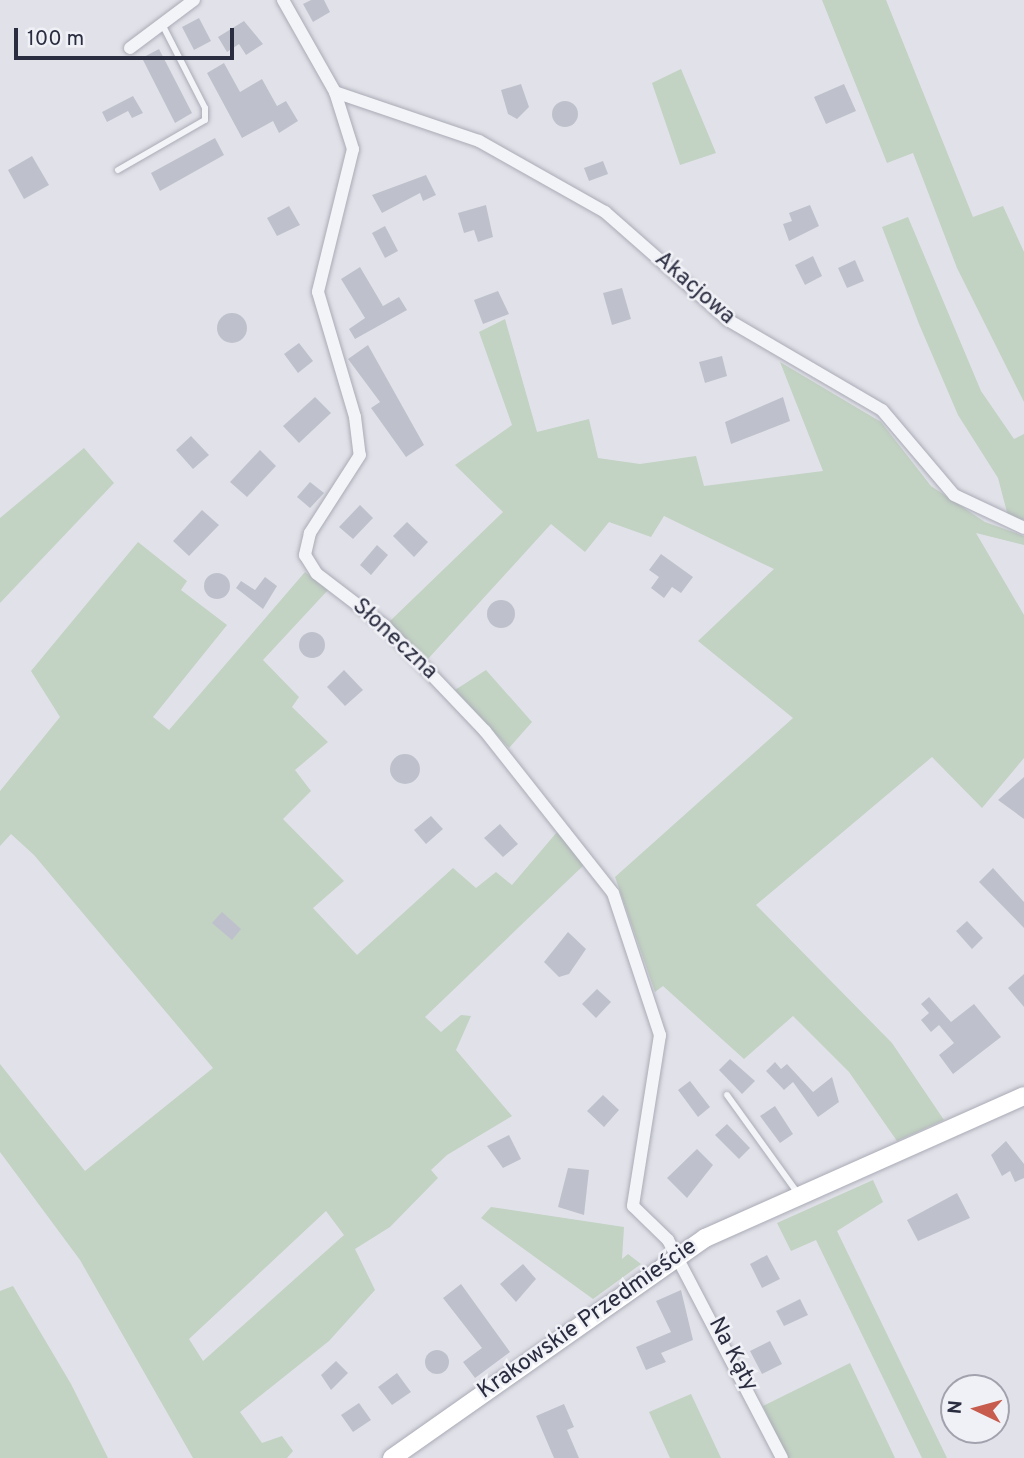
<!DOCTYPE html>
<meta charset="utf-8">
<style>
body{margin:0}
#map{position:relative;width:1024px;height:1458px;overflow:hidden;background:#e1e2e9;font-family:Overpass,sans-serif}
div>[style]{position:absolute}
[style*='--x']{left:calc(var(--x)*1px);top:calc(var(--y)*1px);width:calc(var(--w)*1px);rotate:calc(var(--a)*1deg)}
.green>*{inset:0;background:#c2d2c3}
.building>*{inset:0;background:#bec0cb}
.round{border-radius:50%}
.roads{filter:drop-shadow(0 0 2px #aaabb6) drop-shadow(0 0 2px #aaabb6)}
.lane>*{height:6px;margin:-3px;padding:0 3px;transform-origin:3px;border-radius:3px;background:#f3f4f7}
.street>*{height:12px;margin:-6px;padding:0 6px;transform-origin:6px;border-radius:6px;background:#f3f4f7}
.secondary>*{height:18px;margin:-9px;padding:0 9px;transform-origin:9px;border-radius:9px;background:#fff}
span{translate:-50% -50%;white-space:nowrap;text-align:center;line-height:1.15;-webkit-text-stroke:5px #f0f1f6;paint-order:stroke}
.street-label{font-size:23px;color:#2a2c40}
.north{position:absolute;left:940px;top:1374px;width:70px;height:70px;box-sizing:border-box;background:#f0f1f6;border:2px solid #a1a2ad;border-radius:50%;rotate:275deg;font-size:19px;font-weight:700;line-height:28px;text-align:center;color:#2a2c40}
.north::after{content:'';display:block;margin:auto;width:24px;height:32px;background:#c75b4d;clip-path:polygon(50% 0,100% 100%,50% 72%,0 100%)}
.scale{position:absolute;left:14px;top:28px;width:220px;height:32px;box-sizing:border-box;border:4px solid #2a2c40;border-top:0;padding-left:9px;font-size:21px;line-height:24px;white-space:nowrap;color:#2a2c40;-webkit-text-stroke:5px #f0f1f6;paint-order:stroke}
</style>
<div id="map">
<div class="green">
<i style="clip-path:polygon(822px 0,886px 0,973px 217px,1003px 206px,1024px 252px,1024px 402px,957px 268px,913px 153px,887px 163px)"></i>
<i style="clip-path:polygon(681px 69px,716px 153px,680px 165px,652px 83px)"></i>
<i style="clip-path:polygon(908px 217px,981px 391px,1014px 439px,1024px 434px,1024px 520px,1008px 516px,998px 478px,958px 415px,919px 324px,882px 227px)"></i>
<i style="clip-path:polygon(505px 319px,537px 432px,589px 419px,598px 458px,640px 464px,696px 456px,704px 486px,823px 471px,780px 362px,881px 422px,931px 486px,985px 522px,1024px 536px,1024px 545px,976px 533px,1024px 615px,1024px 758px,982px 808px,932px 757px,756px 905px,892px 1043px,944px 1120px,897px 1141px,849px 1072px,793px 1016px,744px 1059px,663px 986px,655px 992px,615px 877px,793px 718px,698px 641px,774px 569px,664px 516px,651px 537px,609px 522px,585px 552px,551px 524px,427px 660px,389px 622px,503px 512px,455px 465px,512px 425px,479px 332px)"></i>
<i style="clip-path:polygon(84px 448px,114px 483px,0 603px,0 518px)"></i>
<i style="clip-path:polygon(evenodd,138px 542px,187px 581px,181px 590px,227px 625px,153px 717px,169px 730px,305px 572px,328px 590px,263px 660px,299px 697px,292px 707px,328px 742px,295px 770px,311px 791px,283px 819px,344px 881px,313px 908px,357px 955px,453px 868px,476px 888px,496px 872px,512px 885px,557px 832px,586px 863px,425px 1017px,441px 1032px,461px 1015px,471px 1016px,456px 1050px,512px 1116px,447px 1155px,431px 1170px,438px 1178px,390px 1227px,355px 1249px,375px 1290px,329px 1341px,240px 1412px,262px 1443px,282px 1436px,293px 1451px,287px 1458px,193px 1458px,80px 1260px,0 1152px,0 1064px,85px 1171px,213px 1068px,34px 855px,11px 834px,0 846px,0 791px,60px 717px,31px 671px,138px 542px,326px 1211px,344px 1235px,203px 1361px,189px 1339px,326px 1211px)"></i>
<i style="clip-path:polygon(486px 670px,532px 722px,509px 748px,455px 690px)"></i>
<i style="clip-path:polygon(873px 1180px,883px 1202px,837px 1231px,947px 1458px,922px 1458px,816px 1240px,791px 1251px,777px 1223px)"></i>
<i style="clip-path:polygon(491px 1207px,624px 1227px,622px 1259px,628px 1254px,641px 1264px,593px 1299px,481px 1218px)"></i>
<i style="clip-path:polygon(13px 1286px,71px 1384px,108px 1458px,0 1458px,0 1291px)"></i>
<i style="clip-path:polygon(850px 1363px,895px 1458px,787px 1458px,763px 1406px)"></i>
<i style="clip-path:polygon(691px 1394px,721px 1458px,670px 1458px,649px 1412px)"></i>
</div>
<div class="building">
<i style="clip-path:polygon(311px 0,324px 0,330px 12px,313px 22px,303px 4px)"></i>
<i style="clip-path:polygon(199px 18px,211px 41px,194px 50px,182px 27px)"></i>
<i style="clip-path:polygon(244px 21px,263px 44px,246px 55px,239px 44px,227px 52px,218px 37px)"></i>
<i style="clip-path:polygon(159px 49px,192px 113px,175px 123px,142px 58px)"></i>
<i style="clip-path:polygon(224px 63px,240px 92px,262px 79px,277px 106px,286px 101px,298px 121px,279px 133px,273px 121px,242px 138px,207px 73px)"></i>
<i style="clip-path:polygon(521px 84px,529px 107px,517px 119px,508px 114px,501px 90px)"></i>
<i style="clip-path:polygon(844px 84px,856px 111px,826px 124px,814px 97px)"></i>
<i style="clip-path:polygon(133px 96px,143px 113px,132px 118px,128px 111px,107px 122px,102px 112px)"></i>
<i class="round" style="left:552px;top:101px;width:26px;height:26px"></i>
<i style="clip-path:polygon(215px 138px,224px 155px,160px 191px,151px 173px)"></i>
<i style="clip-path:polygon(32px 156px,49px 185px,24px 199px,8px 170px)"></i>
<i style="clip-path:polygon(603px 161px,608px 174px,589px 181px,584px 168px)"></i>
<i style="clip-path:polygon(426px 175px,436px 195px,423px 201px,420px 193px,382px 213px,372px 195px)"></i>
<i style="clip-path:polygon(486px 205px,493px 237px,478px 242px,474px 230px,464px 233px,458px 213px)"></i>
<i style="clip-path:polygon(810px 205px,819px 226px,789px 241px,783px 224px,792px 221px,789px 213px)"></i>
<i style="clip-path:polygon(289px 206px,300px 225px,277px 236px,267px 218px)"></i>
<i style="clip-path:polygon(385px 226px,398px 251px,385px 258px,372px 233px)"></i>
<i style="clip-path:polygon(813px 256px,822px 276px,805px 285px,795px 265px)"></i>
<i style="clip-path:polygon(855px 260px,864px 281px,847px 288px,838px 268px)"></i>
<i style="clip-path:polygon(360px 267px,383px 306px,399px 297px,407px 310px,355px 339px,349px 329px,365px 318px,341px 279px)"></i>
<i style="clip-path:polygon(622px 288px,631px 319px,612px 325px,603px 293px)"></i>
<i style="clip-path:polygon(498px 291px,509px 314px,483px 324px,474px 300px)"></i>
<i class="round" style="left:217px;top:313px;width:30px;height:30px"></i>
<i style="clip-path:polygon(299px 343px,313px 361px,298px 373px,284px 354px)"></i>
<i style="clip-path:polygon(368px 345px,424px 445px,406px 457px,371px 408px,380px 402px,348px 359px)"></i>
<i style="clip-path:polygon(722px 356px,727px 376px,705px 383px,699px 362px)"></i>
<i style="clip-path:polygon(315px 397px,331px 413px,299px 443px,283px 426px)"></i>
<i style="clip-path:polygon(783px 397px,790px 421px,731px 444px,725px 422px)"></i>
<i style="clip-path:polygon(191px 436px,209px 455px,193px 469px,176px 450px)"></i>
<i style="clip-path:polygon(260px 450px,276px 466px,247px 497px,230px 482px)"></i>
<i style="clip-path:polygon(310px 482px,324px 493px,310px 508px,297px 497px)"></i>
<i style="clip-path:polygon(360px 505px,373px 518px,353px 539px,339px 527px)"></i>
<i style="clip-path:polygon(202px 510px,219px 525px,189px 556px,173px 541px)"></i>
<i style="clip-path:polygon(407px 522px,428px 542px,414px 557px,393px 536px)"></i>
<i style="clip-path:polygon(377px 545px,388px 555px,371px 575px,360px 565px)"></i>
<i style="clip-path:polygon(661px 554px,693px 577px,681px 593px,672px 587px,664px 598px,651px 588px,659px 577px,649px 570px)"></i>
<i class="round" style="left:204px;top:573px;width:26px;height:26px"></i>
<i style="clip-path:polygon(265px 577px,277px 586px,263px 609px,236px 588px,241px 581px,255px 590px)"></i>
<i class="round" style="left:487px;top:600px;width:28px;height:28px"></i>
<i class="round" style="left:299px;top:632px;width:26px;height:26px"></i>
<i style="clip-path:polygon(344px 670px,363px 690px,345px 706px,327px 687px)"></i>
<i class="round" style="left:390px;top:754px;width:30px;height:30px"></i>
<i style="clip-path:polygon(1024px 777px,1024px 819px,998px 800px)"></i>
<i style="clip-path:polygon(431px 816px,443px 829px,426px 844px,414px 830px)"></i>
<i style="clip-path:polygon(500px 824px,518px 844px,503px 857px,484px 838px)"></i>
<i style="clip-path:polygon(993px 868px,1024px 902px,1024px 928px,979px 882px)"></i>
<i style="clip-path:polygon(222px 912px,241px 929px,232px 940px,212px 923px)"></i>
<i style="clip-path:polygon(967px 921px,983px 938px,972px 949px,956px 931px)"></i>
<i style="clip-path:polygon(568px 932px,586px 949px,569px 974px,559px 977px,544px 962px)"></i>
<i style="clip-path:polygon(1024px 974px,1024px 1007px,1008px 988px)"></i>
<i style="clip-path:polygon(597px 989px,611px 1002px,596px 1018px,582px 1004px)"></i>
<i style="clip-path:polygon(929px 997px,951px 1022px,974px 1004px,1001px 1037px,953px 1074px,939px 1055px,954px 1043px,939px 1025px,931px 1032px,921px 1020px,929px 1013px,921px 1004px)"></i>
<i style="clip-path:polygon(730px 1059px,755px 1081px,742px 1094px,719px 1070px)"></i>
<i style="clip-path:polygon(775px 1062px,781px 1069px,787px 1064px,813px 1092px,832px 1077px,839px 1102px,818px 1117px,793px 1082px,784px 1090px,766px 1071px)"></i>
<i style="clip-path:polygon(690px 1081px,710px 1107px,698px 1117px,678px 1090px)"></i>
<i style="clip-path:polygon(603px 1095px,619px 1110px,604px 1127px,587px 1111px)"></i>
<i style="clip-path:polygon(775px 1106px,793px 1134px,780px 1143px,760px 1116px)"></i>
<i style="clip-path:polygon(727px 1124px,750px 1148px,739px 1159px,715px 1135px)"></i>
<i style="clip-path:polygon(509px 1135px,521px 1159px,503px 1168px,487px 1146px)"></i>
<i style="clip-path:polygon(1006px 1141px,1024px 1164px,1024px 1178px,1015px 1182px,1010px 1171px,1002px 1176px,991px 1155px)"></i>
<i style="clip-path:polygon(697px 1149px,713px 1165px,687px 1198px,667px 1178px)"></i>
<i style="clip-path:polygon(568px 1168px,589px 1170px,584px 1215px,558px 1207px)"></i>
<i style="clip-path:polygon(957px 1193px,970px 1218px,918px 1241px,907px 1220px)"></i>
<i style="clip-path:polygon(767px 1255px,780px 1279px,762px 1288px,750px 1264px)"></i>
<i style="clip-path:polygon(523px 1264px,536px 1279px,516px 1302px,500px 1284px)"></i>
<i style="clip-path:polygon(461px 1284px,510px 1352px,475px 1378px,463px 1362px,482px 1348px,443px 1298px)"></i>
<i style="clip-path:polygon(681px 1290px,693px 1340px,661px 1353px,666px 1362px,646px 1370px,636px 1347px,671px 1332px,656px 1301px)"></i>
<i style="clip-path:polygon(800px 1299px,808px 1315px,784px 1326px,776px 1311px)"></i>
<i style="clip-path:polygon(770px 1341px,782px 1364px,762px 1374px,750px 1351px)"></i>
<i class="round" style="left:425px;top:1350px;width:24px;height:24px"></i>
<i style="clip-path:polygon(336px 1361px,348px 1373px,331px 1390px,321px 1375px)"></i>
<i style="clip-path:polygon(397px 1373px,411px 1392px,392px 1405px,378px 1387px)"></i>
<i style="clip-path:polygon(359px 1403px,371px 1420px,353px 1432px,341px 1415px)"></i>
<i style="clip-path:polygon(564px 1404px,574px 1427px,567px 1430px,579px 1458px,554px 1458px,536px 1416px)"></i>
</div>
<div class="roads">
<div class="lane">
<i style="--x:118;--y:170;--w:100;--a:-29.9"></i>
<i style="--x:205;--y:120;--w:12;--a:-90"></i>
<i style="--x:205;--y:108;--w:92;--a:-117.1"></i>
<i style="--x:727;--y:1095;--w:123;--a:54.2"></i>
</div>
<div class="street">
<i style="--x:283;--y:0;--w:106;--a:60.5"></i>
<i style="--x:335;--y:92;--w:60;--a:72.5"></i>
<i style="--x:353;--y:149;--w:147;--a:103.8"></i>
<i style="--x:318;--y:292;--w:130;--a:73.5"></i>
<i style="--x:355;--y:417;--w:38;--a:83"></i>
<i style="--x:360;--y:455;--w:93;--a:122.7"></i>
<i style="--x:310;--y:533;--w:23;--a:103"></i>
<i style="--x:305;--y:555;--w:22;--a:58"></i>
<i style="--x:317;--y:574;--w:86;--a:37.4"></i>
<i style="--x:385;--y:626;--w:145;--a:46.4"></i>
<i style="--x:485;--y:731;--w:206;--a:51.7"></i>
<i style="--x:613;--y:893;--w:150;--a:71.7"></i>
<i style="--x:660;--y:1035;--w:173;--a:99"></i>
<i style="--x:633;--y:1206;--w:49;--a:44.2"></i>
<i style="--x:668;--y:1240;--w:246;--a:62.4"></i>
<i style="--x:130;--y:48;--w:80;--a:-36.9"></i>
<i style="--x:335;--y:92;--w:152;--a:18.8"></i>
<i style="--x:479;--y:141;--w:145;--a:29.4"></i>
<i style="--x:605;--y:212;--w:164;--a:41.3"></i>
<i style="--x:728;--y:320;--w:178;--a:30.3"></i>
<i style="--x:882;--y:410;--w:111;--a:49.7"></i>
<i style="--x:954;--y:495;--w:77;--a:25.2"></i>
</div>
<div class="secondary">
<i style="--x:392;--y:1458;--w:383;--a:-35.1"></i>
<i style="--x:705;--y:1238;--w:349;--a:-24"></i>
</div>
</div>
<div class="street-label">
<span style="left:694px;top:289px;rotate:41deg">Akacjowa</span>
<span style="left:394px;top:640px;rotate:43deg">Słoneczna</span>
<span style="left:588px;top:1320px;rotate:-35deg">Krakowskie Przedmieście</span>
<span style="left:732px;top:1355px;rotate:62deg">Na Kąty</span>
</div>
<div class="north">N</div>
<div class="scale">100 m</div>
</div>
